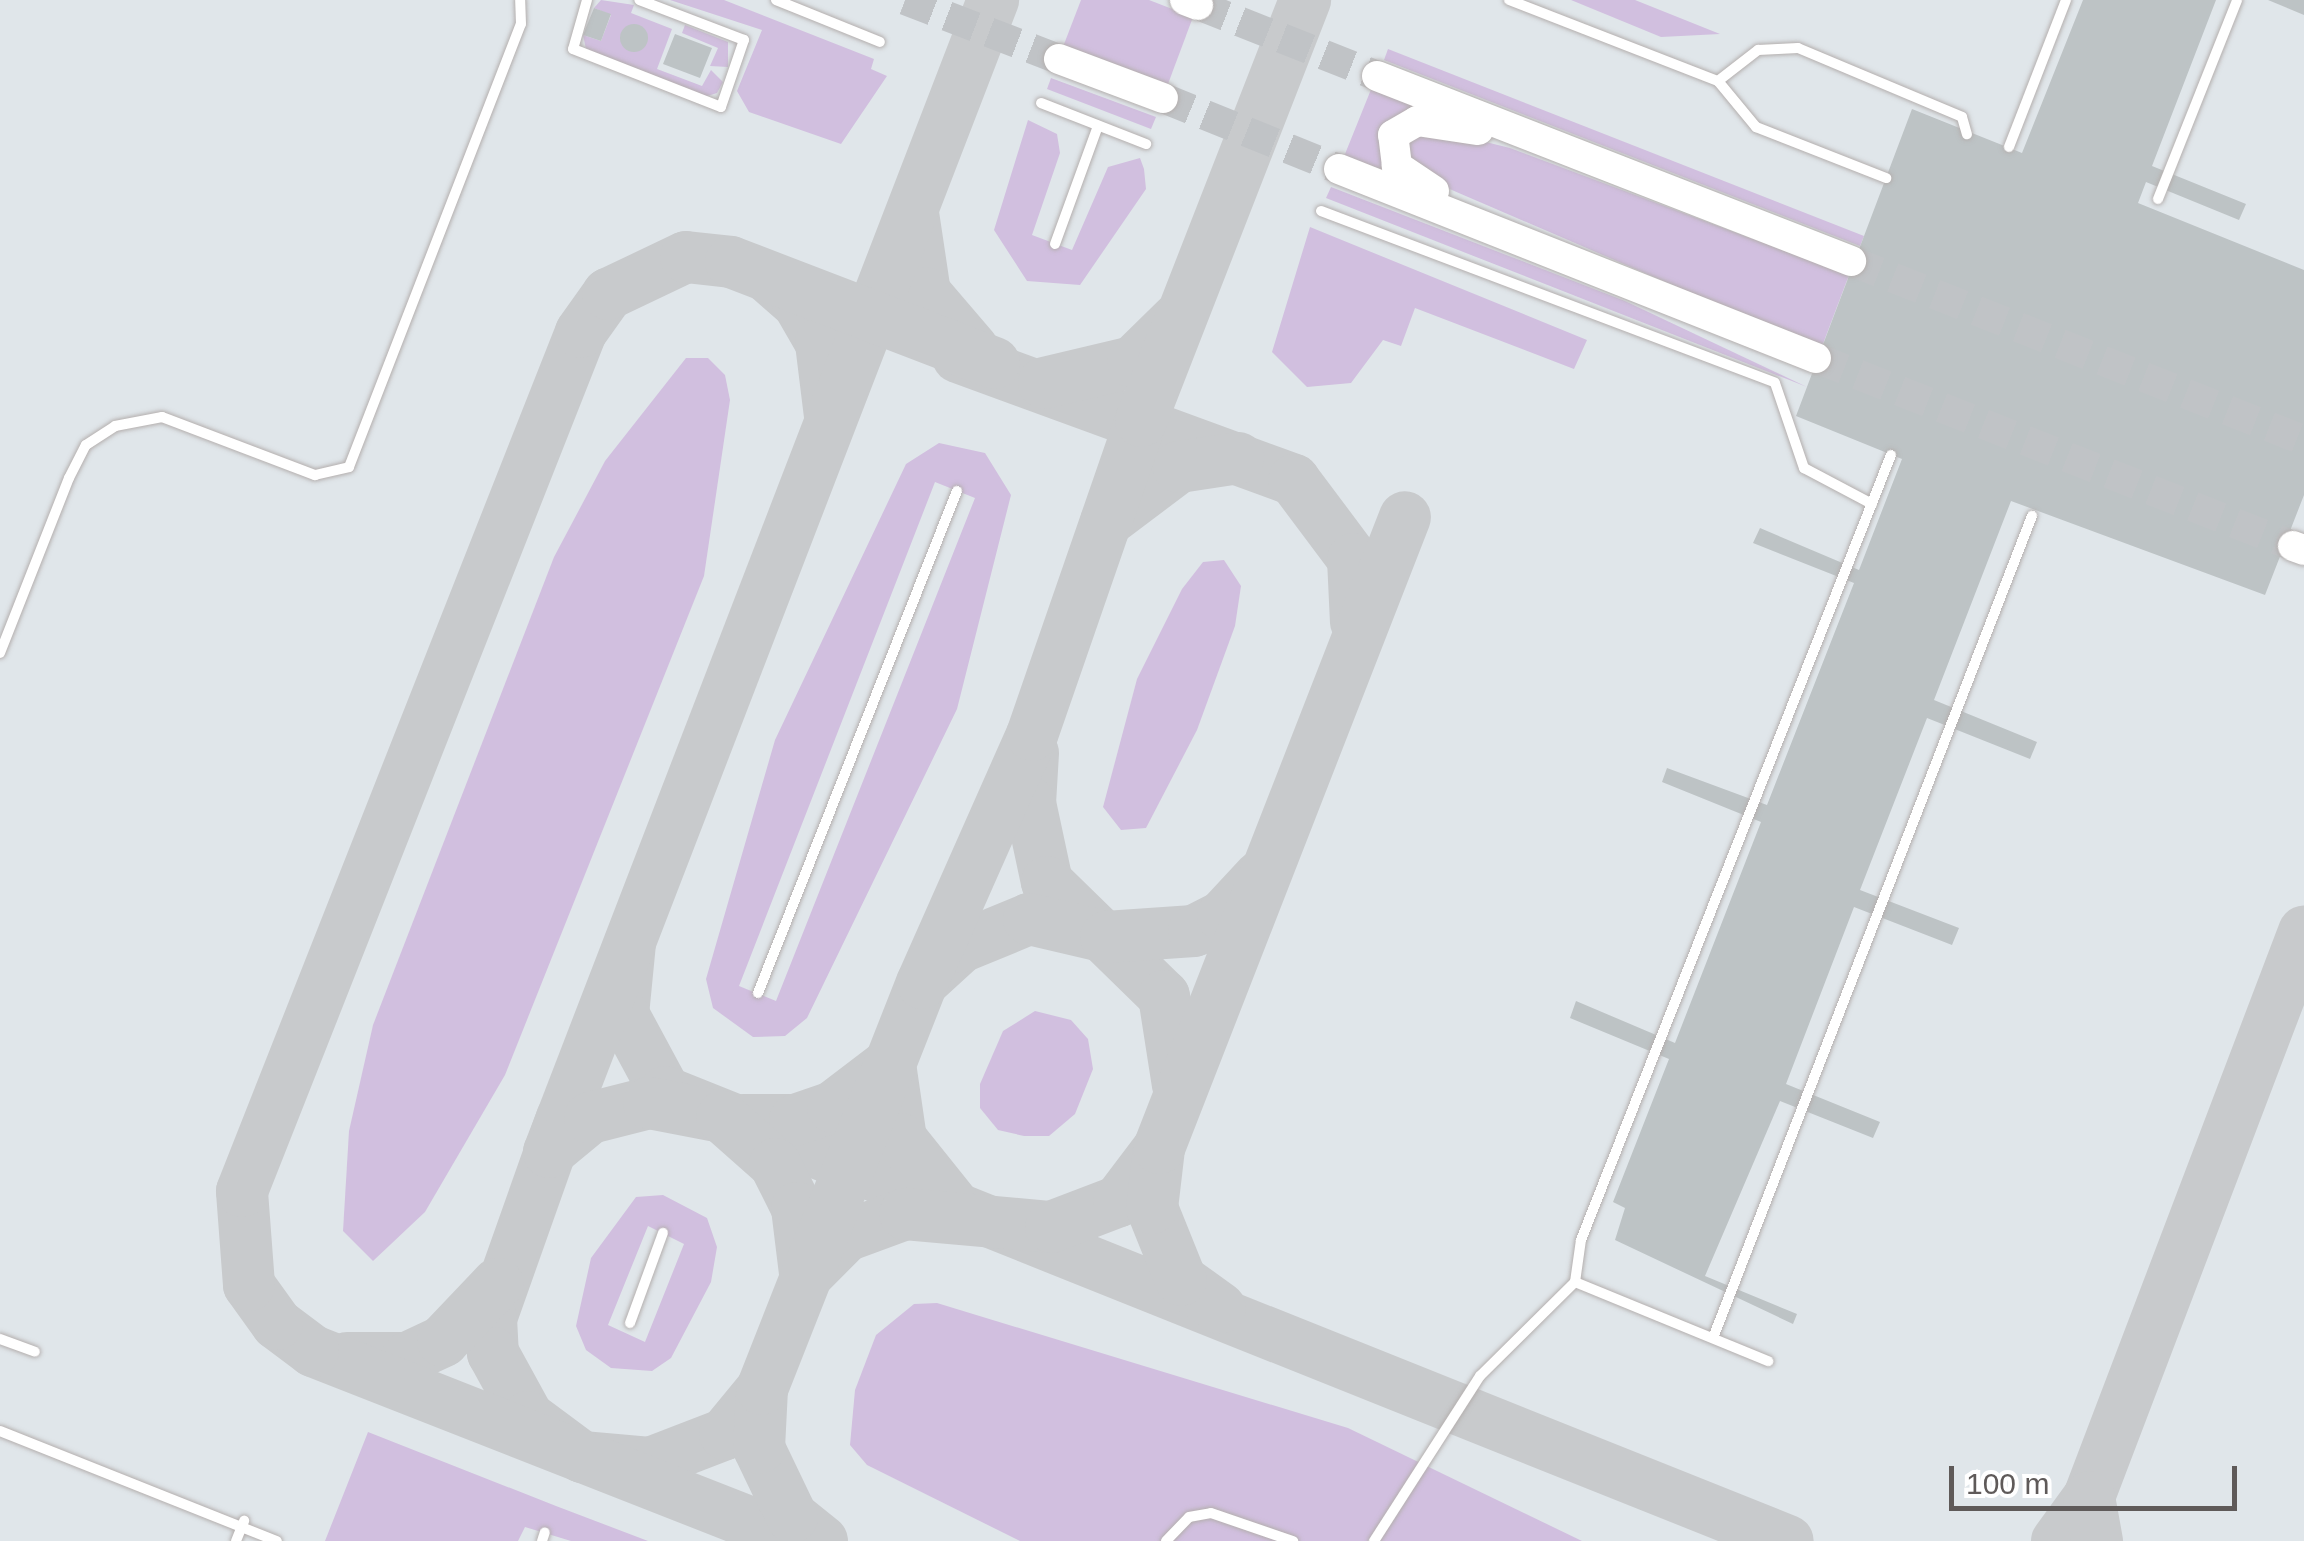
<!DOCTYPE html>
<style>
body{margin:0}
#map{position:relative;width:2304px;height:1541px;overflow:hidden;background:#e0e6ea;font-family:Helvetica,sans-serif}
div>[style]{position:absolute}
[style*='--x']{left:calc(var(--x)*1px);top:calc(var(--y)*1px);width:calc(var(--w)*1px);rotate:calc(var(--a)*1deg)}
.green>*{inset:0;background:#d1bfdf}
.taxiway>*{height:52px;margin:-26px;padding:0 26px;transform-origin:26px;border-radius:26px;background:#c8cacc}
.building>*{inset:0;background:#bdc3c5}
.round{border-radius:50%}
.secondary-tunnel>*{height:30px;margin-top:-15px;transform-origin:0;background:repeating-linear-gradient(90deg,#c0c3c6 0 30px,transparent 0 45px)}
.roads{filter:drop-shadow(0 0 2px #b4afae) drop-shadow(0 0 2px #b4afae)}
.lane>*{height:10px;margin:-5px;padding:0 5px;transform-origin:5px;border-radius:5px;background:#fff}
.secondary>*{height:30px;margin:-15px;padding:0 15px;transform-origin:15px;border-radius:15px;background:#fff}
span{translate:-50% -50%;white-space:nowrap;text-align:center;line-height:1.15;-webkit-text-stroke:10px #fff;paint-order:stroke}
.scale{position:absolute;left:1949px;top:1466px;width:288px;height:45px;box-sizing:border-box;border:5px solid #5f5a59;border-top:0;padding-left:12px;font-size:30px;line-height:35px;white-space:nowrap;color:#5f5a59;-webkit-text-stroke:8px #fff;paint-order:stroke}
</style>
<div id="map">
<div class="green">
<i style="clip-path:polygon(601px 0,634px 5px,631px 13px,672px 29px,657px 69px,702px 86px,711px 70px,723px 82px,717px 93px,704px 97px,586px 49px,583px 35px,601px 41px,611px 15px,594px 8px)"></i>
<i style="clip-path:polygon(670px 0,724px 0,874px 59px,871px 69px,887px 76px,841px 144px,749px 112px,737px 91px,762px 30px)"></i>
<i style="clip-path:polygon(1081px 0,1149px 0,1193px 17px,1165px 92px,1061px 52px)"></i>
<i style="clip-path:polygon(1571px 0,1635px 0,1720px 34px,1661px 37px)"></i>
<i style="clip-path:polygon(685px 25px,728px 42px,728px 67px,710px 66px,718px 48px,682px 33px)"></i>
<i style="clip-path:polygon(1388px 49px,1864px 236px,1860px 246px,1384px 60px)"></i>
<i style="clip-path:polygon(1051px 78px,1156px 117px,1151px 129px,1047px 89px)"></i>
<i style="clip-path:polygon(1372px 87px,1421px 107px,1408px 114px,1395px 179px,1343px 159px)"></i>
<i style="clip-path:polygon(1028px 120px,1057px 134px,1060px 153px,1032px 235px,1072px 250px,1108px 167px,1140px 158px,1144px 169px,1146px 189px,1080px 285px,1027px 281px,994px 230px)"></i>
<i style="clip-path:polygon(1437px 130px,1510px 148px,1849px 275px,1821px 349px,1431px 181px,1413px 171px,1400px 142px)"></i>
<i style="clip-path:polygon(1331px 187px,1625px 301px,1807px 387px,1326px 198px)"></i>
<i style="clip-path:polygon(1310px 227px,1587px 340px,1574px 369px,1415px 308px,1401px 346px,1383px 340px,1351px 383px,1307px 387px,1272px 352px)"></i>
<i style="clip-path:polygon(686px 358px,708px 358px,725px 375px,730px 400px,704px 576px,505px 1075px,425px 1212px,373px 1261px,343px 1231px,349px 1131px,373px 1025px,554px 557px,605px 461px)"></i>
<i style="clip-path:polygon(evenodd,939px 443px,985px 453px,1011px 495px,957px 709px,807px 1018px,785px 1036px,753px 1037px,713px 1008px,706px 979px,775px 740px,906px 464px,939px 443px,935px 482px,975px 498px,776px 1001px,739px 986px,935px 482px)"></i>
<i style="clip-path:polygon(1224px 560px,1241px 586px,1235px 626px,1197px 730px,1146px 828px,1121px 830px,1103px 807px,1137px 679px,1182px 589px,1203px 562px)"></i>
<i style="clip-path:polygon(1035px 1011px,1071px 1020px,1088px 1039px,1093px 1069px,1075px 1114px,1049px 1136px,1024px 1136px,998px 1130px,980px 1108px,980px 1084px,1003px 1031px)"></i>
<i style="clip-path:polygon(evenodd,663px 1195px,707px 1218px,717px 1247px,711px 1282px,671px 1358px,652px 1371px,611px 1368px,586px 1350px,576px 1326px,591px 1258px,636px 1197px,663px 1195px,648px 1226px,684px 1244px,645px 1342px,608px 1325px,648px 1226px)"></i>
<i style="clip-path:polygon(937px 1303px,1348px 1428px,1582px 1541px,1020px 1541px,867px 1465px,850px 1445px,855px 1390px,876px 1335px,914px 1304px)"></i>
<i style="clip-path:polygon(368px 1432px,556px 1506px,648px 1541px,571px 1541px,525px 1527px,518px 1541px,325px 1541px)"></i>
</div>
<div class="taxiway">
<i style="--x:913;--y:213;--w:81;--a:81.5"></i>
<i style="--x:925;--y:293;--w:74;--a:49.4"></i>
<i style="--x:770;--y:279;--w:37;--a:41"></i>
<i style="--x:798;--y:303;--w:46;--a:60.1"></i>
<i style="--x:821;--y:343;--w:74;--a:83"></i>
<i style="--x:958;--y:357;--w:358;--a:20.1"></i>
<i style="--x:1294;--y:480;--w:99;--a:53.2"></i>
<i style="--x:1353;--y:559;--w:63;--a:87.3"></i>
<i style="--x:1044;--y:383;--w:91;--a:-13.3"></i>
<i style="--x:1133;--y:362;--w:62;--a:-44.3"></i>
<i style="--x:1106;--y:522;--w:91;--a:-37"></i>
<i style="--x:1179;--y:467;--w:60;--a:-8.7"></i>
<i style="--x:1033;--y:753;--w:50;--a:93.4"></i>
<i style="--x:1030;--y:803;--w:81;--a:77.9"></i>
<i style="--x:1047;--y:882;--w:163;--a:44.3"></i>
<i style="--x:1164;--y:996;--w:90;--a:81.1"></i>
<i style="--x:630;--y:943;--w:71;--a:95.6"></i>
<i style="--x:623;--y:1014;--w:89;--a:61.7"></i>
<i style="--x:665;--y:1092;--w:1209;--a:21.79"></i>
<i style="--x:926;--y:979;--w:47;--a:-42.4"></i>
<i style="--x:961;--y:947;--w:74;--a:-22.4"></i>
<i style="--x:1029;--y:919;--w:79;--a:13.2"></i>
<i style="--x:1106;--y:937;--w:88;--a:-3.9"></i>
<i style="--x:1194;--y:931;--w:33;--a:-27"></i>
<i style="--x:1223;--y:916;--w:54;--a:-47.2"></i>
<i style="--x:890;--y:1064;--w:76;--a:81.7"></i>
<i style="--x:901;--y:1139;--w:90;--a:51.3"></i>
<i style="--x:562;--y:1118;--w:212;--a:109.5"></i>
<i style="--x:491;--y:1318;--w:35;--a:87"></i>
<i style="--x:493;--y:1353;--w:73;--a:61.3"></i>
<i style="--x:528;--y:1417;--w:67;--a:36.5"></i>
<i style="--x:582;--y:1457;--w:68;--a:5"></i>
<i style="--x:650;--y:1463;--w:80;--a:-21.1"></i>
<i style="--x:725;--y:1434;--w:58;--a:-50.6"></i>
<i style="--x:743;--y:1120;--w:52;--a:0"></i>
<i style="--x:795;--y:1120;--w:40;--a:-18.9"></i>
<i style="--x:833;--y:1107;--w:69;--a:-37.4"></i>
<i style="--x:549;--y:1152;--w:1235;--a:-68.92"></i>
<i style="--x:549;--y:1152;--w:53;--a:-39.7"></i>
<i style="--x:590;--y:1118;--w:61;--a:-14.3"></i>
<i style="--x:649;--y:1103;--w:74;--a:10.9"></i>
<i style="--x:722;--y:1117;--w:71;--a:41.6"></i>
<i style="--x:775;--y:1164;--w:49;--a:63.4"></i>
<i style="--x:797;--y:1208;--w:65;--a:83"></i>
<i style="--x:810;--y:1272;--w:51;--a:-45"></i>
<i style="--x:846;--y:1236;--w:63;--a:-20.4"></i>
<i style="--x:905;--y:1214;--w:147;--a:5.1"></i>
<i style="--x:1051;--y:1227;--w:73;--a:-20.9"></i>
<i style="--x:1119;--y:1201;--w:66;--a:-53"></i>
<i style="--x:1220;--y:1308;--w:48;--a:-144.3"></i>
<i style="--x:1181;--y:1280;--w:78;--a:-111.9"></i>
<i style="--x:1152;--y:1208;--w:60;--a:-83.3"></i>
<i style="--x:1159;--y:1148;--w:677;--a:-68.7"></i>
<i style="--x:347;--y:1358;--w:60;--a:0"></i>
<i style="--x:407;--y:1358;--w:40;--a:-25"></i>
<i style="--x:443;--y:1341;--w:79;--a:-46.5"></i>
<i style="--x:2089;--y:1497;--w:605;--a:-69.17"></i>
<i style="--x:797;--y:1541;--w:520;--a:-158.57"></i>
<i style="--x:313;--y:1351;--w:45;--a:-143.1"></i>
<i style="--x:277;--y:1324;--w:48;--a:-125.7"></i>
<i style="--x:249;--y:1285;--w:94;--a:-94.3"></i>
<i style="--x:242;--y:1191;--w:923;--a:-68.46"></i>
<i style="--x:581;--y:332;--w:47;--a:-54.6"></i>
<i style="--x:608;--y:294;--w:86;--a:-25.4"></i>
<i style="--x:686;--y:257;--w:45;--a:6.3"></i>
<i style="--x:731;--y:262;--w:282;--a:21"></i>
<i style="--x:822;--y:1541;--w:38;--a:-141"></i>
<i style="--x:792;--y:1517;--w:76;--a:-115.6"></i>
<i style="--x:759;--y:1448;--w:59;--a:-87.1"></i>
<i style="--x:762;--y:1389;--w:436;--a:-68.5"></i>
<i style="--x:922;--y:983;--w:271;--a:-66.1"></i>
<i style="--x:1032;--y:735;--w:332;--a:-70.9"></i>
<i style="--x:1141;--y:421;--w:452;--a:-68.7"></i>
<i style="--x:2057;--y:1541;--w:54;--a:-54"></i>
<i style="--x:2089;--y:1497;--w:45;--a:79.7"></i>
</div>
<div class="building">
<i style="clip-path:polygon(2083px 0,2216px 0,2152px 166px,2246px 204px,2239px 220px,2146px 182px,2138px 203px,2304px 270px,2304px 495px,2265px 595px,2011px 501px,1934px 700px,2037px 742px,2030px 759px,1927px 718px,1860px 890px,1959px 928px,1952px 945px,1854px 907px,1786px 1084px,1880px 1122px,1873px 1138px,1780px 1101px,1705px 1276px,1797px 1314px,1793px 1324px,1615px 1240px,1625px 1208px,1613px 1202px,1669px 1059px,1570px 1018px,1576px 1001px,1675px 1043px,1761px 822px,1662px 782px,1667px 768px,1767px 805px,1854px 583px,1753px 543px,1760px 528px,1859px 570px,1902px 459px,1796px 416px,1912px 109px,2022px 153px)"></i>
<i style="clip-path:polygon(2268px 0,2304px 0,2304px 15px)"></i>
<i style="clip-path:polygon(594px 8px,611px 14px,601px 41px,583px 35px)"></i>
<i class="round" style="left:620px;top:24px;width:28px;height:28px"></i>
<i style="clip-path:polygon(675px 34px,712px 48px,700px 78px,663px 64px)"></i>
</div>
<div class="secondary-tunnel">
<i style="--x:905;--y:0;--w:165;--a:21"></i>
<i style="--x:1198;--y:5;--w:193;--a:21.6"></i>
<i style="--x:1163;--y:98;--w:190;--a:22"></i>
<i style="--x:1851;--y:261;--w:487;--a:21.6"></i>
<i style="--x:1816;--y:358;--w:513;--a:21.51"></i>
</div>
<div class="roads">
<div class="lane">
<i style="--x:587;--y:0;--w:51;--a:105.9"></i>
<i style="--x:573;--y:49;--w:159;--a:21.4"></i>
<i style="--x:721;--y:107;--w:71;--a:-71.1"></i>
<i style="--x:744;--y:40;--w:112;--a:-159.1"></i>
<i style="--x:776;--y:0;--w:112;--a:22"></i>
<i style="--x:1509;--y:0;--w:224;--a:21.2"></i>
<i style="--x:1718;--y:81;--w:60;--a:50.4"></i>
<i style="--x:1756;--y:127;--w:140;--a:21.4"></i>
<i style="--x:1718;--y:81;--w:51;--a:-37.8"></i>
<i style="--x:1758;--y:50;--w:40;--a:-2.9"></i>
<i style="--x:1798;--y:48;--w:178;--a:22.8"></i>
<i style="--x:1962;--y:117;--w:18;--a:74"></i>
<i style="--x:1041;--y:103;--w:113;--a:21.3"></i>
<i style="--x:2009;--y:147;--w:158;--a:-68.8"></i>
<i style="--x:2158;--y:199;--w:214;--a:-68.3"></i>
<i style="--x:1321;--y:211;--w:485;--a:20.7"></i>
<i style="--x:1775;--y:383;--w:90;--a:71.2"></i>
<i style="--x:1804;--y:468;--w:77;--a:27.9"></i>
<i style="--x:1055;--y:244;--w:126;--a:-70"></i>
<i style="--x:0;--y:653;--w:188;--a:-68.5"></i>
<i style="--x:69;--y:478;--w:37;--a:-63"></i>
<i style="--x:86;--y:445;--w:35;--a:-33"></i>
<i style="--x:115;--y:426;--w:48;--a:-10.8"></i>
<i style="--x:162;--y:417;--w:164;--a:20.8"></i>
<i style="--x:315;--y:475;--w:35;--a:-13"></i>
<i style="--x:349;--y:467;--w:475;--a:-68.8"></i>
<i style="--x:521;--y:24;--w:24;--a:-92"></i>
<i style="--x:758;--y:993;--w:540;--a:-68.38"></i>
<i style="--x:1575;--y:1282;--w:209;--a:22.3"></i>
<i style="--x:630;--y:1323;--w:96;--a:-69.9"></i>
<i style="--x:1713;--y:1338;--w:882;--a:-68.79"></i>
<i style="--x:0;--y:1339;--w:37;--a:20"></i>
<i style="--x:0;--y:1431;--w:298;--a:21.7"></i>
<i style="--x:236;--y:1541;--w:22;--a:-68"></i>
<i style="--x:542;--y:1541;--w:9;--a:-72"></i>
<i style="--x:1166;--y:1541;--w:33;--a:-46"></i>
<i style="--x:1189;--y:1517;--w:22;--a:-10"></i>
<i style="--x:1211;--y:1513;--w:87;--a:18.9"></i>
<i style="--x:1374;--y:1541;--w:196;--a:-57.3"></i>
<i style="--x:1480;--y:1376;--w:134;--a:-44.7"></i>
<i style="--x:1575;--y:1282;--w:42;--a:-81.9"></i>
<i style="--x:1581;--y:1240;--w:844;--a:-68.45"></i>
</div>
<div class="secondary">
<i style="--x:1185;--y:0;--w:14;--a:21"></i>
<i style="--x:1059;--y:59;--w:111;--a:20.6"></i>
<i style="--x:1377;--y:76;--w:509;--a:21.32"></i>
<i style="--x:1339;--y:169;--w:513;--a:21.61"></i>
<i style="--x:1434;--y:191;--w:45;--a:-146"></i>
<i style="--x:1397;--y:166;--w:31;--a:-97"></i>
<i style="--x:1393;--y:135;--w:28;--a:-30"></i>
<i style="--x:1417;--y:121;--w:62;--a:8.4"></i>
<i style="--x:2293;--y:546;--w:12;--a:20"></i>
</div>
</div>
<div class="scale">100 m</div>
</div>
